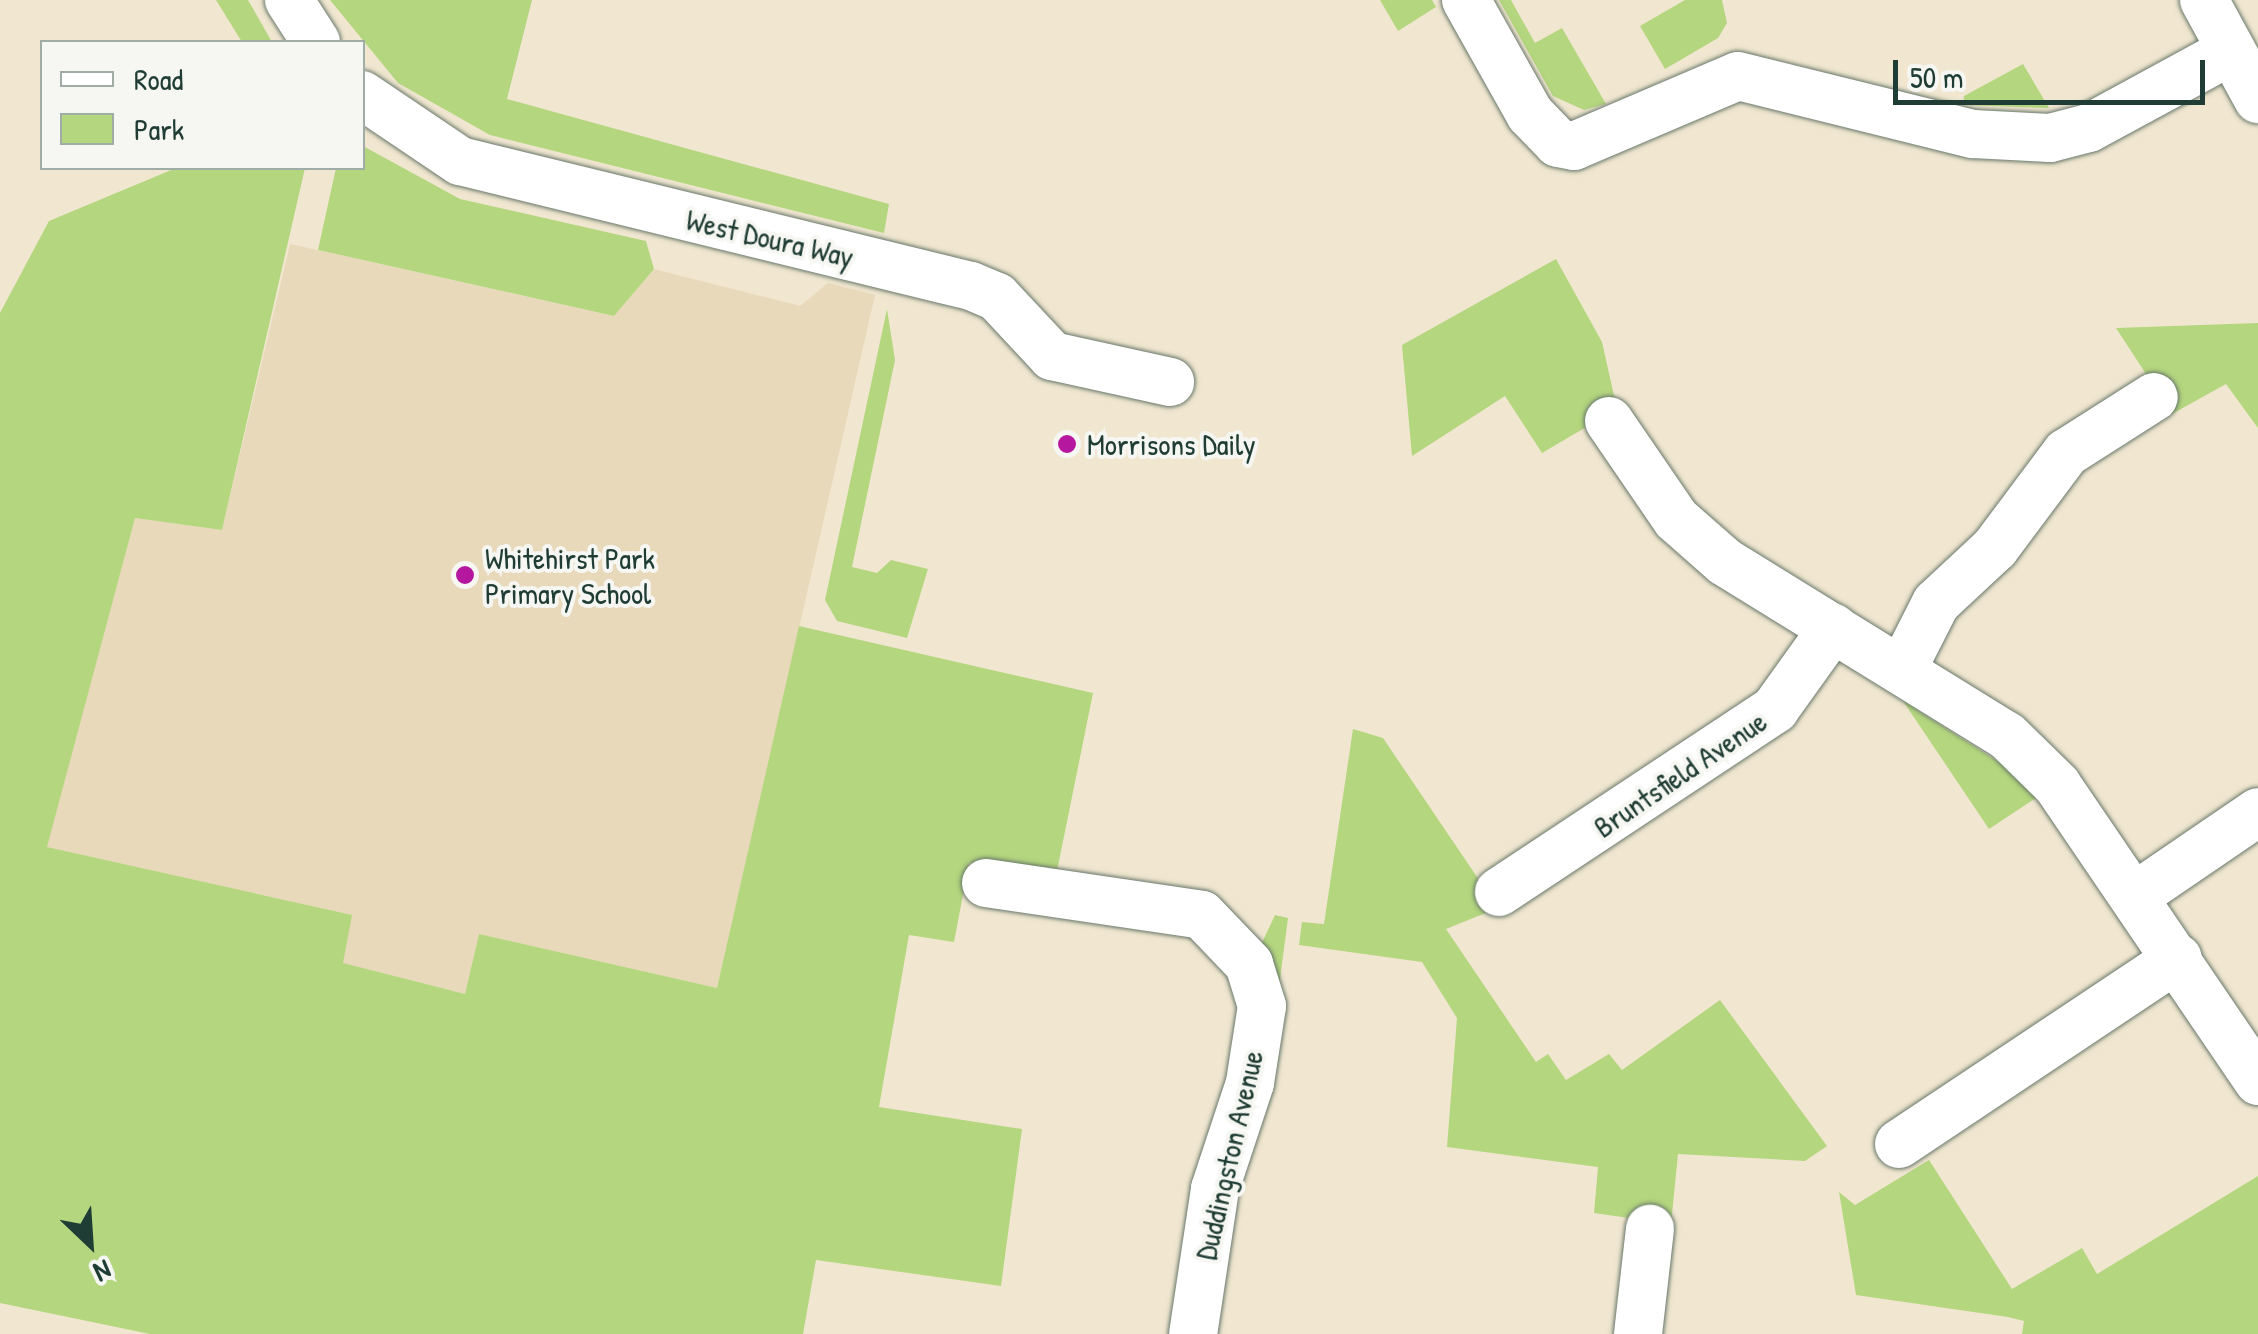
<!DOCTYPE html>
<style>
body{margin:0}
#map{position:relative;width:2258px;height:1334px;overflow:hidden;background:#f1e7d0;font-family:"Patrick Hand",sans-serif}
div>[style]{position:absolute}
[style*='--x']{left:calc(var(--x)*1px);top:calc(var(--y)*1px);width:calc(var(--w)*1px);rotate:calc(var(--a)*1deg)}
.built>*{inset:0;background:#e8d9ba}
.green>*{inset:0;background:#b4d67e}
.roads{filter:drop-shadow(0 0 2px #68786b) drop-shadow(0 0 2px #68786b)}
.street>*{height:48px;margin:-24px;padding:0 24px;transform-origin:24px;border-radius:24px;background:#fff}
.dots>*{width:28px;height:28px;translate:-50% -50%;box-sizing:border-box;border:5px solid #f6f6f2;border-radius:50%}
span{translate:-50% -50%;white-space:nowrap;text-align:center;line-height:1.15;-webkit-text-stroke:8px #f6f6f2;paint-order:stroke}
.street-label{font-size:30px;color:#1f3d34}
.poi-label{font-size:30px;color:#1f3d34}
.left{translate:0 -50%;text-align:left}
.legend{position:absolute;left:40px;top:40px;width:325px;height:130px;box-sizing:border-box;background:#f6f6f2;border:2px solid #a0aca6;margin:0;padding:12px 18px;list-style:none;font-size:30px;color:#1f3d34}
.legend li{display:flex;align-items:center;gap:20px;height:50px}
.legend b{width:50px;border:2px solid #a0aca6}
.north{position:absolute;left:40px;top:1194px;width:100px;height:100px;-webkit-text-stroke:8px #f6f6f2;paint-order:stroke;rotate:155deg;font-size:28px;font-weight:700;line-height:40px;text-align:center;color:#1f3d34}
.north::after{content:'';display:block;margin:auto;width:35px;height:45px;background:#1f3d34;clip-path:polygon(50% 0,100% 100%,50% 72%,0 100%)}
.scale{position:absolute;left:1893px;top:60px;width:312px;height:45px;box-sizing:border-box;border:5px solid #1f3d34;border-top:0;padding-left:12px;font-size:30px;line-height:35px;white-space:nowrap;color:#1f3d34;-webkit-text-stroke:8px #f6f6f2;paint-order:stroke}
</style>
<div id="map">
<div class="built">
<i style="clip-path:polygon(290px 244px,614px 316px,654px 269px,800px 306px,828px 283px,875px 295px,717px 988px,479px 934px,465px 994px,342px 963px,351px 915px,46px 847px,135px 518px,222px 530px)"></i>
</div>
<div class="green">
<i style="clip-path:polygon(216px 0,248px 0,272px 42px,242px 42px)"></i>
<i style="clip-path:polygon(330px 0,532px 0,507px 99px,889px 204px,884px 233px,490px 135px,398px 83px)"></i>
<i style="clip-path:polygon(1380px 0,1432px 0,1436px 7px,1398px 31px)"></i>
<i style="clip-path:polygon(1499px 0,1511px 0,1535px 43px,1562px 28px,1606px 104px,1584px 110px,1553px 96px)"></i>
<i style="clip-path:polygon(1685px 0,1722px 0,1727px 23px,1718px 38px,1665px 69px,1640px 26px)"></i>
<i style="clip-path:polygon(2023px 64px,2049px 108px,1963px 105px,1964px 96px)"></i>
<i style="clip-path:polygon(363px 146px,460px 199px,646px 241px,654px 269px,614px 316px,318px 250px,336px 168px,362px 168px)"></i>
<i style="clip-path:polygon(176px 168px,305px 168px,222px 530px,135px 518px,47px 847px,352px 915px,343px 963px,465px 994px,479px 934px,717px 988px,799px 626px,1093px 693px,1056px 876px,969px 863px,954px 942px,909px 935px,879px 1107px,1022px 1129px,1001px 1286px,816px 1260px,803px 1334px,150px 1334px,0 1303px,0 313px,49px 221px)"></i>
<i style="clip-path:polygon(1556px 259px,1602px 342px,1617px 409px,1542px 453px,1505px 396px,1412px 456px,1402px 345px)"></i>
<i style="clip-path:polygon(887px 309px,895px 360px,852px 567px,877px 573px,891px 560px,928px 569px,907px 638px,837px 621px,825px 600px)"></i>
<i style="clip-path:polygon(2258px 323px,2258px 428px,2226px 384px,2172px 414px,2116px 328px)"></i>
<i style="clip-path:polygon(1903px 701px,2013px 771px,2036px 798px,1989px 829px)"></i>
<i style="clip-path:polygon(1353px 729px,1383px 738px,1498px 908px,1446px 929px,1536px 1062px,1548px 1054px,1566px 1080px,1609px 1054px,1622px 1070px,1720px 1000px,1827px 1146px,1805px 1161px,1678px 1154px,1671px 1224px,1594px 1213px,1598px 1167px,1447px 1147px,1457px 1018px,1422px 962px,1299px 945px,1302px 922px,1324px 924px)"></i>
<i style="clip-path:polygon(1275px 915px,1288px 918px,1278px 994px,1259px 949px)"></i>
<i style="clip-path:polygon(1929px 1160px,2012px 1289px,2082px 1248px,2097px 1274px,2258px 1176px,2258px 1334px,2022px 1334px,2024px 1321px,2008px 1317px,1856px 1295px,1839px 1192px,1855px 1205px)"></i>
</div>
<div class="roads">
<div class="street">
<i style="--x:289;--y:0;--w:50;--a:57.3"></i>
<i style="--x:1466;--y:0;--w:131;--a:60.7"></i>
<i style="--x:1530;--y:114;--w:40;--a:46"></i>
<i style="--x:1558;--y:143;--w:16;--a:11"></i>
<i style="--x:1574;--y:146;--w:178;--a:-23.1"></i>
<i style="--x:1738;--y:76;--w:242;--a:13.9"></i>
<i style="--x:1973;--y:134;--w:77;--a:3"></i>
<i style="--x:2050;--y:138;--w:40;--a:-14.4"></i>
<i style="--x:2089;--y:128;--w:162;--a:-28.5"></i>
<i style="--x:2204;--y:0;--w:113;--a:61.4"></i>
<i style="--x:362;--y:95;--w:118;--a:34"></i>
<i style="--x:460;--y:161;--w:526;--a:13.75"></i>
<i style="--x:971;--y:286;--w:28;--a:23"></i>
<i style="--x:997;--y:297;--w:81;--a:47"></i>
<i style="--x:1052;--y:356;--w:121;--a:12.4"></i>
<i style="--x:1609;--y:421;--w:119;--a:55.6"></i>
<i style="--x:1676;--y:519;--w:65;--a:41.3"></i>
<i style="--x:1725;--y:562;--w:331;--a:31.7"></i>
<i style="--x:2007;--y:736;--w:70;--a:44.4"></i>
<i style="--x:2057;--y:785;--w:358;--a:55.8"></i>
<i style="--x:1903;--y:668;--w:73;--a:-63.1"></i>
<i style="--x:1936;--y:603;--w:81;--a:-43"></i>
<i style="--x:1995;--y:548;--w:119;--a:-53.2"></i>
<i style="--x:2066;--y:453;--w:104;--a:-32.5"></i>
<i style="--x:986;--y:883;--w:218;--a:8.4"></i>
<i style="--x:1202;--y:915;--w:68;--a:46.2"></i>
<i style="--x:1249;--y:964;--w:44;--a:72.8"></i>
<i style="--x:1262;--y:1006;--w:78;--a:98.9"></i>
<i style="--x:1250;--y:1083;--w:112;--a:108.3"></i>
<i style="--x:1215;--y:1189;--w:147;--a:98.6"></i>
<i style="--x:1499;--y:892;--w:331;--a:-33.5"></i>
<i style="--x:1775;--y:709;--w:100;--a:-54.4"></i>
<i style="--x:2138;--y:894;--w:145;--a:-34.3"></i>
<i style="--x:1899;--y:1144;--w:335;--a:-33.7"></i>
<i style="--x:1638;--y:1334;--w:106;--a:-83.5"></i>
</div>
</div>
<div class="dots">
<i style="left:1067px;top:444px;background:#b5179e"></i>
<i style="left:465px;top:575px;background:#b5179e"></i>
</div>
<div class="street-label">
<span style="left:770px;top:238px;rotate:13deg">West Doura Way</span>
<span style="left:1680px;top:774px;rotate:-34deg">Bruntsfield Avenue</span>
<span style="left:1229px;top:1155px;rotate:-77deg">Duddingston Avenue</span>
</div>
<div class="poi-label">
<span class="left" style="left:1087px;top:444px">Morrisons Daily</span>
<span class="left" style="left:485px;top:575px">Whitehirst Park<br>Primary School</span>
</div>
<ul class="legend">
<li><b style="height:12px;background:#fff"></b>Road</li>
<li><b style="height:28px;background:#b4d67e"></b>Park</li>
</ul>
<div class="north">N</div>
<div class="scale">50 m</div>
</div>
